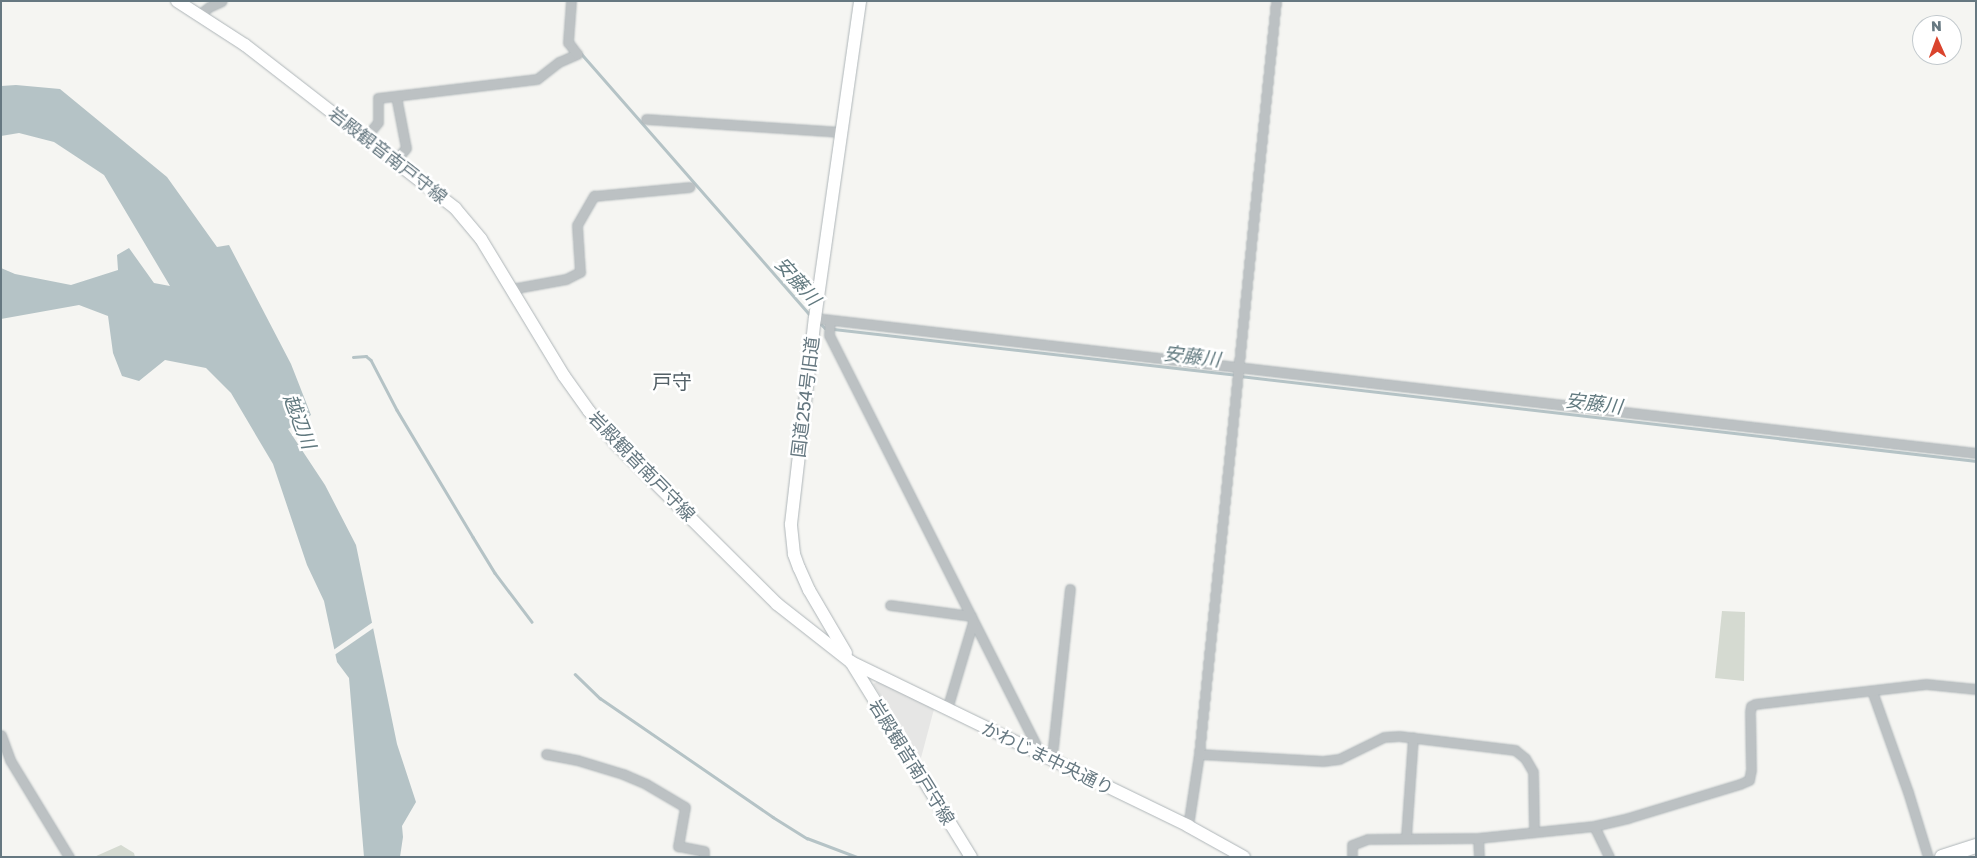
<!DOCTYPE html>
<meta charset="utf-8">
<style>
body{margin:0}
#map{position:relative;width:1977px;height:858px;overflow:hidden;background:#f5f5f2;font-family:"Golos Text","Noto Sans JP",sans-serif}
div>[style]{position:absolute}
[style*='--x']{left:calc(var(--x)*1px);top:calc(var(--y)*1px);width:calc(var(--w)*1px);rotate:calc(var(--a)*1deg)}
.built>*{inset:0;background:#e6e6e5}
.green>*{inset:0;background:#d5dad1}
.water>*{inset:0;background:#b5c3c6}
.pier>*{inset:0;background:#f5f5f2}
.stream>*{height:2.5px;margin:-1.25px;padding:0 1.25px;transform-origin:1.25px;border-radius:1.25px;background:#b5c3c6}
.roads{filter:drop-shadow(0 0 1px #aeb5b8) drop-shadow(0 0 1px #aeb5b8)}
.street>*{height:9px;margin:-4.5px;padding:0 4.5px;transform-origin:4.5px;border-radius:4.5px;background:#bcc1c3}
.secondary>*{height:12px;margin:-6px;padding:0 6px;transform-origin:6px;border-radius:6px;background:#fff}
.primary>*{height:14px;margin:-7px;padding:0 7px;transform-origin:7px;border-radius:7px;background:#fff}
span{translate:-50% -50%;white-space:nowrap;text-align:center;line-height:1.15;-webkit-text-stroke:5px #fff;paint-order:stroke}
.street-label{font-size:18px;color:#667881}
.water-label{font-size:19px;color:#61797f;font-style:italic}
.quarter-label{font-size:20px;color:#536067}
.frame{position:absolute;inset:0;border:2px solid #667881;pointer-events:none}
.north{position:absolute;left:1912px;top:15px;width:50px;height:50px;box-sizing:border-box;background:#fff;border:1px solid #c2c9cd;border-radius:50%;rotate:358deg;font-size:14px;font-weight:700;line-height:20px;text-align:center;color:#667881}
.north::after{content:'';display:block;margin:auto;width:18px;height:22px;background:#da442d;clip-path:polygon(50% 0,100% 100%,50% 72%,0 100%)}
</style>
<div id="map">
<div class="built">
<i style="clip-path:polygon(879px 681px,934px 709px,921px 758px,873px 684px)"></i>
</div>
<div class="green">
<i style="clip-path:polygon(1722px 611px,1745px 612px,1744px 681px,1715px 678px)"></i>
<i style="clip-path:polygon(121px 845px,134px 853px,135px 857px,94px 857px)"></i>
</div>
<div class="water">
<i style="clip-path:polygon(16px 85px,60px 89px,167px 177px,217px 247px,229px 245px,291px 364px,311px 415px,288px 429px,325px 485px,356px 545px,397px 744px,416px 802px,402px 826px,403px 837px,400px 857px,364px 857px,349px 678px,337px 662px,324px 601px,307px 565px,273px 464px,231px 393px,206px 368px,165px 360px,139px 381px,122px 376px,113px 353px,108px 316px,79px 305px,1px 319px,1px 268px,15px 274px,71px 285px,118px 270px,117px 255px,129px 248px,154px 283px,170px 286px,104px 175px,54px 142px,19px 133px,1px 136px,1px 86px)"></i>
</div>
<div class="pier">
<i style="clip-path:polygon(373px 622px,375px 627px,333px 656px,332px 651px)"></i>
</div>
<div class="stream">
<i style="--x:580;--y:52;--w:352;--a:48.8"></i>
<i style="--x:820;--y:323;--w:7;--a:45"></i>
<i style="--x:825;--y:328;--w:413;--a:6.5"></i>
<i style="--x:353;--y:357;--w:13;--a:-4"></i>
<i style="--x:366;--y:356;--w:6;--a:39"></i>
<i style="--x:371;--y:360;--w:56;--a:62.5"></i>
<i style="--x:397;--y:410;--w:148;--a:59.1"></i>
<i style="--x:473;--y:537;--w:42;--a:58.6"></i>
<i style="--x:495;--y:573;--w:61;--a:52.9"></i>
<i style="--x:1240;--y:376;--w:741;--a:6.59"></i>
<i style="--x:575;--y:674;--w:35;--a:44"></i>
<i style="--x:600;--y:698;--w:210;--a:34.5"></i>
<i style="--x:773;--y:817;--w:40;--a:32"></i>
<i style="--x:807;--y:838;--w:53;--a:20.8"></i>
<i style="--x:1160;--y:857;--w:70;--a:0"></i>
</div>
<div class="roads">
<div class="street">
<i style="--x:200;--y:14;--w:11;--a:-38"></i>
<i style="--x:209;--y:7;--w:14;--a:-25"></i>
<i style="--x:396;--y:96;--w:53;--a:79.1"></i>
<i style="--x:406;--y:148;--w:16;--a:130"></i>
<i style="--x:646;--y:119;--w:196;--a:3.8"></i>
<i style="--x:366;--y:137;--w:19;--a:-51"></i>
<i style="--x:378;--y:122;--w:24;--a:-90"></i>
<i style="--x:378;--y:98;--w:160;--a:-6.8"></i>
<i style="--x:537;--y:79;--w:28;--a:-38"></i>
<i style="--x:559;--y:62;--w:20;--a:-24"></i>
<i style="--x:577;--y:54;--w:15;--a:-127"></i>
<i style="--x:568;--y:42;--w:41;--a:-85.8"></i>
<i style="--x:511;--y:289;--w:56;--a:-10.3"></i>
<i style="--x:566;--y:279;--w:16;--a:-27"></i>
<i style="--x:580;--y:272;--w:47;--a:-93.7"></i>
<i style="--x:577;--y:225;--w:34;--a:-60"></i>
<i style="--x:594;--y:196;--w:96;--a:-5.4"></i>
<i style="--x:815;--y:318;--w:1169;--a:6.63"></i>
<i style="--x:830;--y:320;--w:15;--a:94"></i>
<i style="--x:829;--y:335;--w:470;--a:63.2"></i>
<i style="--x:890;--y:605;--w:82;--a:7.7"></i>
<i style="--x:1872;--y:691;--w:107;--a:70.4"></i>
<i style="--x:1908;--y:792;--w:68;--a:72.9"></i>
<i style="--x:947;--y:709;--w:91;--a:-73.4"></i>
<i style="--x:1;--y:735;--w:27;--a:70"></i>
<i style="--x:10;--y:760;--w:114;--a:58.7"></i>
<i style="--x:546;--y:754;--w:32;--a:11"></i>
<i style="--x:577;--y:760;--w:48;--a:16.9"></i>
<i style="--x:623;--y:774;--w:25;--a:23"></i>
<i style="--x:646;--y:784;--w:45;--a:30.5"></i>
<i style="--x:685;--y:807;--w:40;--a:100"></i>
<i style="--x:678;--y:846;--w:26;--a:11"></i>
<i style="--x:704;--y:851;--w:6;--a:90"></i>
<i style="--x:1199;--y:754;--w:124;--a:3.2"></i>
<i style="--x:1323;--y:761;--w:16;--a:-7"></i>
<i style="--x:1339;--y:759;--w:50;--a:-26.1"></i>
<i style="--x:1384;--y:737;--w:15;--a:-4"></i>
<i style="--x:1399;--y:736;--w:117;--a:6.9"></i>
<i style="--x:1515;--y:750;--w:13;--a:39"></i>
<i style="--x:1525;--y:758;--w:16;--a:60"></i>
<i style="--x:1533;--y:772;--w:60;--a:89"></i>
<i style="--x:1050;--y:758;--w:11;--a:-75"></i>
<i style="--x:1053;--y:747;--w:159;--a:-83.9"></i>
<i style="--x:1188;--y:826;--w:73;--a:-81.3"></i>
<i style="--x:1199;--y:754;--w:757;--a:-84.16"></i>
<i style="--x:1594;--y:826;--w:34;--a:64"></i>
<i style="--x:1406;--y:837;--w:100;--a:-86"></i>
<i style="--x:1478;--y:838;--w:19;--a:87"></i>
<i style="--x:1352;--y:857;--w:12;--a:-90"></i>
<i style="--x:1352;--y:845;--w:17;--a:-21"></i>
<i style="--x:1368;--y:839;--w:110;--a:-0.5"></i>
<i style="--x:1478;--y:838;--w:117;--a:-5.9"></i>
<i style="--x:1594;--y:826;--w:35;--a:-13"></i>
<i style="--x:1628;--y:818;--w:117;--a:-16.9"></i>
<i style="--x:1740;--y:784;--w:10;--a:-24"></i>
<i style="--x:1749;--y:780;--w:10;--a:-79"></i>
<i style="--x:1751;--y:770;--w:58;--a:-91"></i>
<i style="--x:1750;--y:712;--w:6;--a:-81"></i>
<i style="--x:1751;--y:706;--w:4;--a:-27"></i>
<i style="--x:1755;--y:704;--w:172;--a:-6.7"></i>
<i style="--x:1926;--y:684;--w:50;--a:5.7"></i>
</div>
<div class="secondary">
<i style="--x:177;--y:1;--w:81;--a:32.9"></i>
<i style="--x:245;--y:45;--w:266;--a:37.8"></i>
<i style="--x:455;--y:208;--w:40;--a:50"></i>
<i style="--x:481;--y:239;--w:160;--a:58.8"></i>
<i style="--x:564;--y:376;--w:43;--a:54.5"></i>
<i style="--x:589;--y:411;--w:43;--a:50.7"></i>
<i style="--x:616;--y:444;--w:227;--a:44.8"></i>
<i style="--x:777;--y:604;--w:94;--a:38.1"></i>
<i style="--x:851;--y:662;--w:229;--a:58.4"></i>
<i style="--x:846;--y:653;--w:73;--a:-120.4"></i>
<i style="--x:809;--y:590;--w:24;--a:-114"></i>
<i style="--x:799;--y:568;--w:15;--a:-110"></i>
<i style="--x:794;--y:554;--w:30;--a:-96"></i>
<i style="--x:791;--y:524;--w:207;--a:-83.4"></i>
<i style="--x:815;--y:318;--w:320;--a:-81.9"></i>
<i style="--x:851;--y:662;--w:375;--a:25.9"></i>
<i style="--x:1188;--y:826;--w:64;--a:29"></i>
</div>
<div class="primary">
<i style="--x:1942;--y:857;--w:36;--a:-18"></i>
</div>
</div>
<div class="street-label">
<span style="left:388px;top:155px;rotate:38deg">岩殿観音南戸守線</span>
<span style="left:805px;top:397px;rotate:-83deg">国道254号旧道</span>
<span style="left:642px;top:466px;rotate:46deg">岩殿観音南戸守線</span>
<span style="left:1048px;top:758px;rotate:26deg">かわじま中央通り</span>
<span style="left:912px;top:762px;rotate:58deg">岩殿観音南戸守線</span>
</div>
<div class="water-label">
<span style="left:798px;top:281px;rotate:48deg">安藤川</span>
<span style="left:1192px;top:356px;rotate:7deg">安藤川</span>
<span style="left:1594px;top:403px;rotate:7deg">安藤川</span>
<span style="left:300px;top:421px;rotate:69deg">越辺川</span>
</div>
<div class="quarter-label">
<span style="left:672px;top:381px">戸守</span>
</div>
<div class="frame"></div>
<div class="north">N</div>
</div>
